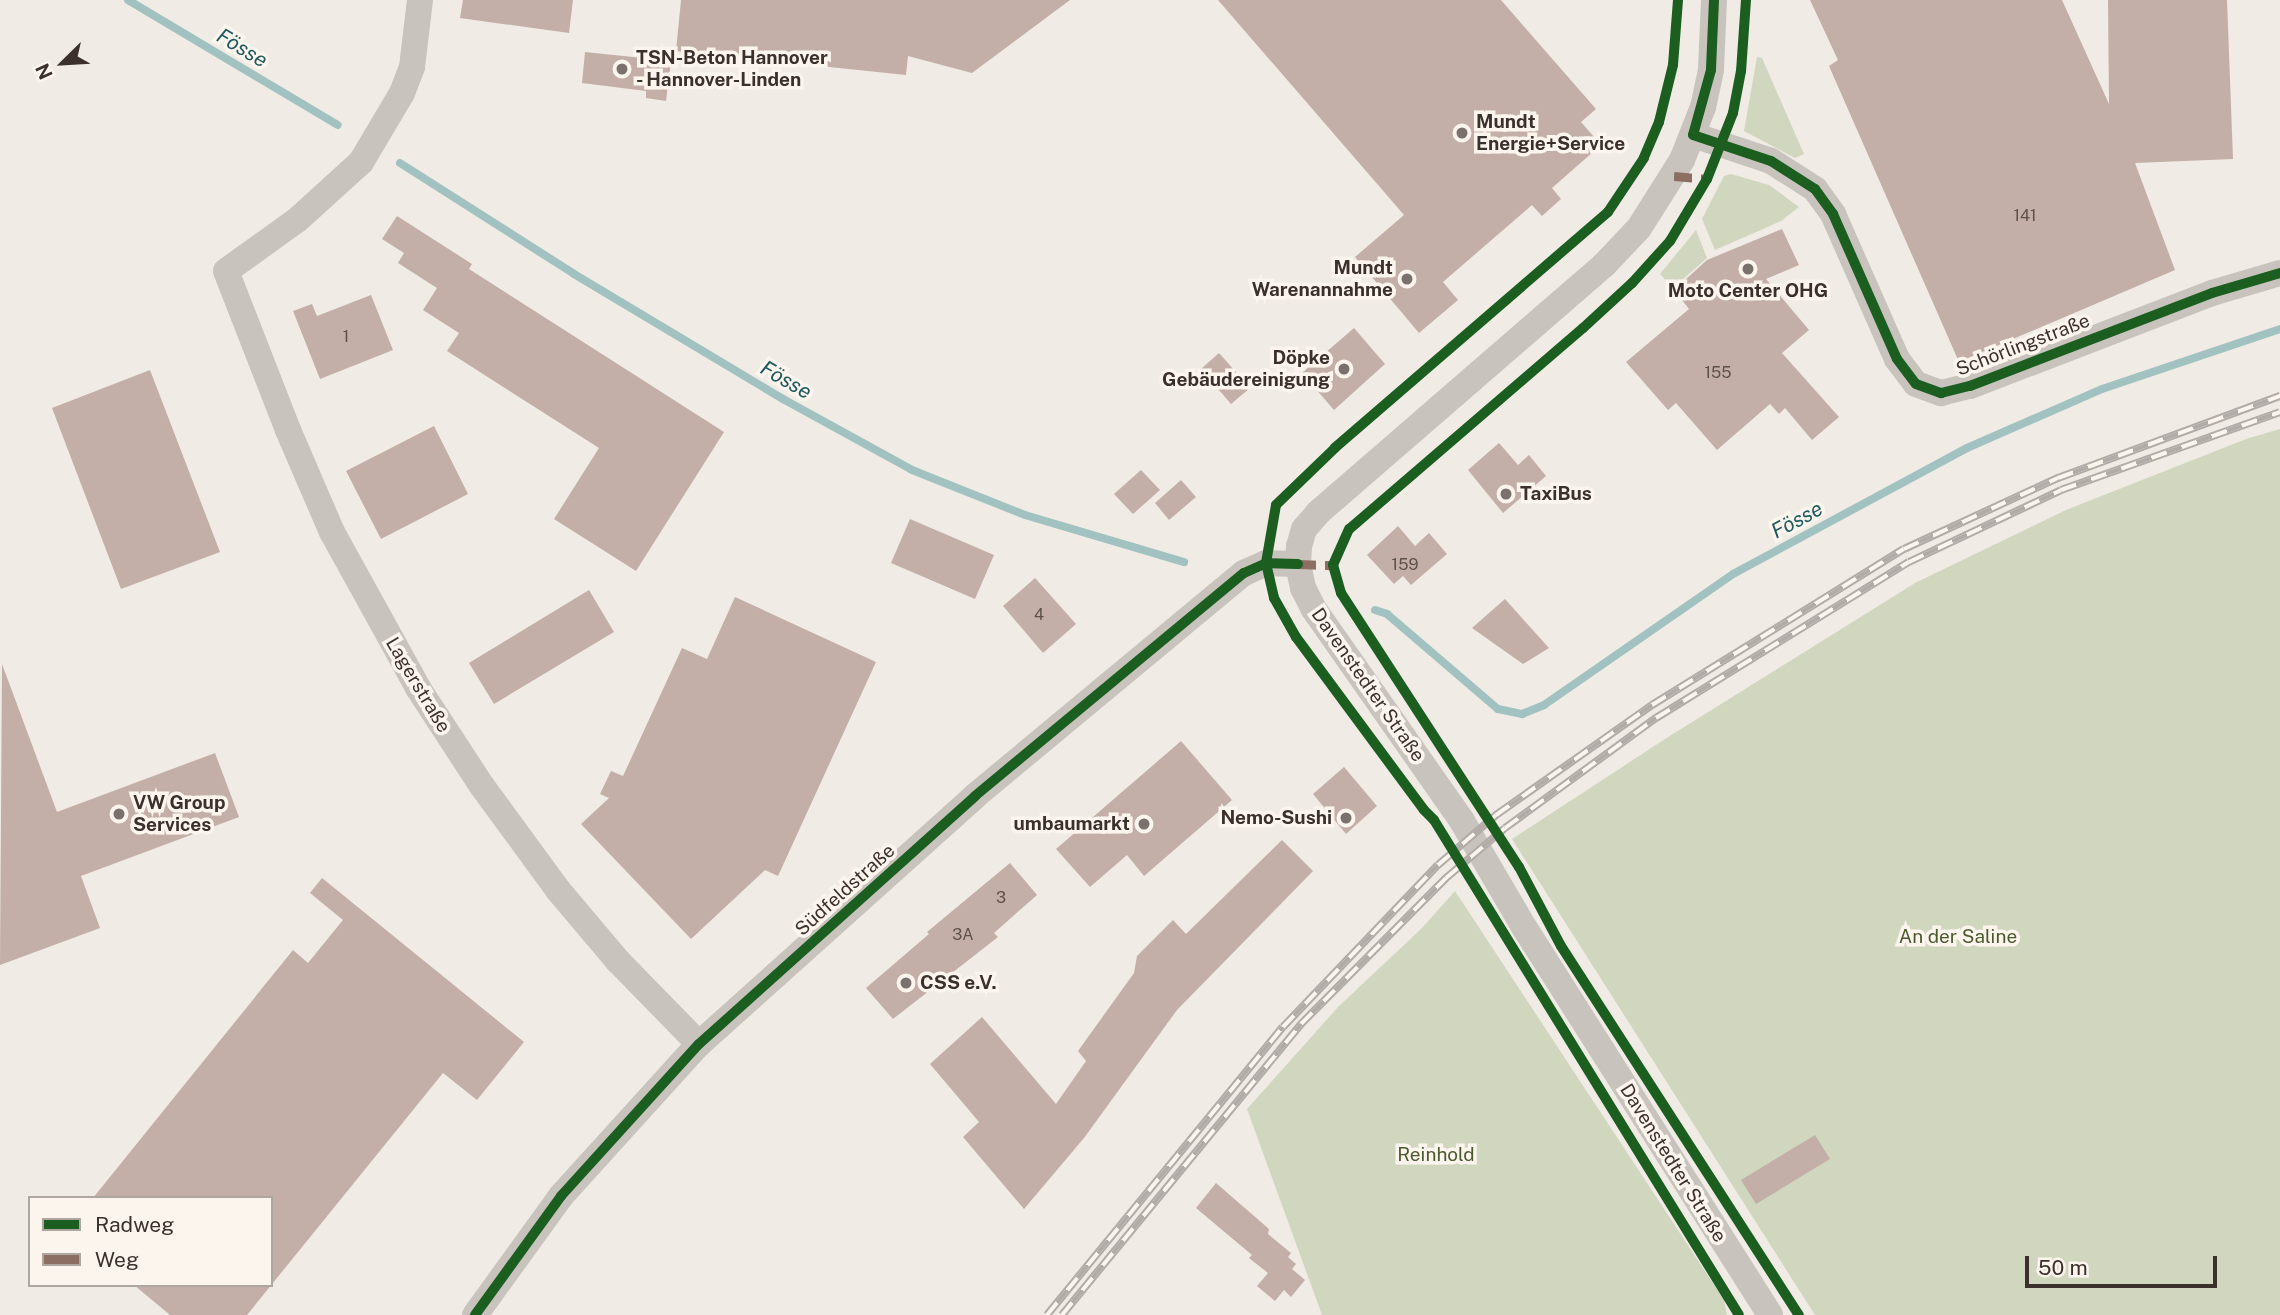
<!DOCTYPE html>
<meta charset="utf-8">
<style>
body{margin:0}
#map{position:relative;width:2280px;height:1315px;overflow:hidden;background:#f0ebe5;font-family:"Public Sans",sans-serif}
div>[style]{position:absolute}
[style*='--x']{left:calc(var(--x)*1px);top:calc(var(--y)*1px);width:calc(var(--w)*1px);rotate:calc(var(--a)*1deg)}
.green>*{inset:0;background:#d1d6bf}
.stream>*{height:8px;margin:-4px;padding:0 4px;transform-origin:4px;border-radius:4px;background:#a1c2c1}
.building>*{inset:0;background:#c3afa7}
.minor>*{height:26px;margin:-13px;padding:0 13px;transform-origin:13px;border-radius:13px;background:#c9c3be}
.rail>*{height:8px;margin-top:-4px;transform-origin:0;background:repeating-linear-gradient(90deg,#fbf5ee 0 16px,#b1aca8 0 32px);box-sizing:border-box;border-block:2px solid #b1aca8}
.quiet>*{height:9px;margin-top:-4.5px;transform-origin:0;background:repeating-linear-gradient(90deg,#8d6e63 0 18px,transparent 0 27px)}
.cycleway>*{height:10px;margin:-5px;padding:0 5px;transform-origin:5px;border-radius:5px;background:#1b5e20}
.dots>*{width:19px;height:19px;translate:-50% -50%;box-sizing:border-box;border:4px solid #fbf5ee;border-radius:50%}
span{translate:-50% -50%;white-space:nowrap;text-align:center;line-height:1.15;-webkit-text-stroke:7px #fbf5ee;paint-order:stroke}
.number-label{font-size:16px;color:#5d504a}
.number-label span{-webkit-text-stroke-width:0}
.poi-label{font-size:19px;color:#3b302b;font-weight:700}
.left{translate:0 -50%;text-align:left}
.right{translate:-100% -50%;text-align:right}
.street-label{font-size:19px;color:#3b302b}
.park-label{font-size:19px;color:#4a5a2e}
.water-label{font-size:21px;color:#1f5a5e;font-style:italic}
.legend{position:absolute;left:28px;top:1196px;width:245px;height:91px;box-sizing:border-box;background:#fbf5ee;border:2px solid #aea6a0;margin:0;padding:9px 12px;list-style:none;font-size:21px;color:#3b302b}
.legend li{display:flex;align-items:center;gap:14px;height:35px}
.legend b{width:35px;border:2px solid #aea6a0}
.north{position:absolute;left:28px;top:28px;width:70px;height:70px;-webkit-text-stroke:5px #fbf5ee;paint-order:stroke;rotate:246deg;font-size:19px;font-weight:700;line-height:28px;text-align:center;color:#3b302b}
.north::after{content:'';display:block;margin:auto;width:24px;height:32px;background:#3b302b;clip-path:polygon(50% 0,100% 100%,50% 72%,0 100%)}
.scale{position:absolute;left:2025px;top:1256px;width:192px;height:32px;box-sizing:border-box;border:4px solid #3b302b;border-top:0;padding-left:9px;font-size:21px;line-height:24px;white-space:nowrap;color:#3b302b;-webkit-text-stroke:5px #fbf5ee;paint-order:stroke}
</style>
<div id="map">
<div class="green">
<i style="clip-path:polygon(1757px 57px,1762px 58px,1804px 154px,1795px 158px,1744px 131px)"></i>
<i style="clip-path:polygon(1731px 174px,1769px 185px,1799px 207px,1781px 221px,1715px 250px,1702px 219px,1724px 176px)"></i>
<i style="clip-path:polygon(1696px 230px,1707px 258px,1673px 288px,1660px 274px)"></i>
<i style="clip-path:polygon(2280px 429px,2280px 1315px,1815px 1315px,1512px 839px,1665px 739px,1915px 583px,2066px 510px,2246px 439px)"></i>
<i style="clip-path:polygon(1455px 891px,1724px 1300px,1727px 1315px,1322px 1315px,1247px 1109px,1338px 1007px,1421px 929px)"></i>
</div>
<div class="stream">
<i style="--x:128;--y:0;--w:244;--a:30.8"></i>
<i style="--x:400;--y:163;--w:206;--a:32.5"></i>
<i style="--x:574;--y:274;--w:244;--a:30.9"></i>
<i style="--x:783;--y:399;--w:147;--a:28.8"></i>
<i style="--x:912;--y:470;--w:122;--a:21.7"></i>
<i style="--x:1025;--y:515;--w:166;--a:16.5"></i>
<i style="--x:1375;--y:610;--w:13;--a:18"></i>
<i style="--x:1387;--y:614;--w:146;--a:40.6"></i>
<i style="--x:1498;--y:709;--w:25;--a:12"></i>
<i style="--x:1522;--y:714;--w:24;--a:-22"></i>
<i style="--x:1544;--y:705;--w:230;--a:-34.7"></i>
<i style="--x:1733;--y:574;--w:266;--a:-28.3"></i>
<i style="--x:1967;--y:448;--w:147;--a:-23.6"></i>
<i style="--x:2102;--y:389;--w:188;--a:-18.6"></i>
</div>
<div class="building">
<i style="clip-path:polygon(463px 0,573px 0,569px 33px,460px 18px)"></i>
<i style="clip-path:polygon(681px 0,1070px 0,972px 73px,908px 56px,906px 75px,676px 51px)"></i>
<i style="clip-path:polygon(1218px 0,1501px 0,1596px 109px,1581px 122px,1601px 145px,1552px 188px,1561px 199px,1542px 216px,1532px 205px,1443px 282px,1458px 300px,1419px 333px,1355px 257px,1404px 215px)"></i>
<i style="clip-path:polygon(1810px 0,2062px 0,2109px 104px,2108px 0,2227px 0,2233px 159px,2135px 163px,2175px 270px,1959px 362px,1829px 66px,1838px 60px)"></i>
<i style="clip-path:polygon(585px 52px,671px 61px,666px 101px,646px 98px,646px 91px,582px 83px)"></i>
<i style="clip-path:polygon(397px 216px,472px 264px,469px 269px,724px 432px,636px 571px,554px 519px,599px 448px,447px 351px,459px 333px,423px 310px,437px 288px,398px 263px,404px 253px,382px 239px)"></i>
<i style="clip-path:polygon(1782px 229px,1799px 265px,1766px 279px,1809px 330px,1782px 353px,1839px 417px,1812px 440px,1785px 408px,1779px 414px,1770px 404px,1717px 450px,1676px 403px,1668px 410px,1626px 362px,1689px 309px,1674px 290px,1707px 260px)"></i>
<i style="clip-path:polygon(371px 295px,393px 350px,320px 379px,293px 311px,312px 304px,317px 316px)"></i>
<i style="clip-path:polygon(1354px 328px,1385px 364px,1334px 410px,1302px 373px)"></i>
<i style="clip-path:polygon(1219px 353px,1250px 388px,1231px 404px,1201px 369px)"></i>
<i style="clip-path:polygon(150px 370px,220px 552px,121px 589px,52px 408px)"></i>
<i style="clip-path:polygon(434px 426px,468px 494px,381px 539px,346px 471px)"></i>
<i style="clip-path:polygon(1499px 443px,1518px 465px,1529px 455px,1546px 476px,1503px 513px,1468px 470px)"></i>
<i style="clip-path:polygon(1141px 470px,1160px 490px,1133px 514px,1114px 494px)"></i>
<i style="clip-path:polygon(1181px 480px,1196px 497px,1169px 520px,1155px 503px)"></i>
<i style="clip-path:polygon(910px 519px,994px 555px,975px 599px,891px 563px)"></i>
<i style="clip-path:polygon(1398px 526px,1415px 546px,1429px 533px,1447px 554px,1411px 585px,1403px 576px,1394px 584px,1367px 555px)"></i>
<i style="clip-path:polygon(1035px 578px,1076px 624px,1043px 653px,1003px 606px)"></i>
<i style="clip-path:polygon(589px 590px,614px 632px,494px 704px,469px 663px)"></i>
<i style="clip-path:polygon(735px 597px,876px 662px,778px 876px,765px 870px,691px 939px,581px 824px,609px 798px,600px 794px,611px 771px,623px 776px,682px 648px,707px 659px)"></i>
<i style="clip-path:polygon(1505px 599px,1549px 648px,1523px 664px,1472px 628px)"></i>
<i style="clip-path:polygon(2px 664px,57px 812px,215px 753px,239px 817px,81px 876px,100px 928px,0 965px)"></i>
<i style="clip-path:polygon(1181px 741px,1232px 800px,1144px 876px,1127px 855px,1090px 887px,1056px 849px)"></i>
<i style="clip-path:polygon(1344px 767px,1377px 806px,1346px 834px,1313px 794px)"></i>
<i style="clip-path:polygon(1282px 840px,1313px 871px,1177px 1010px,1084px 1138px,1024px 1209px,963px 1137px,979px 1122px,930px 1064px,982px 1017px,1056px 1104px,1086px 1061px,1078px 1051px,1134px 973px,1137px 956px,1173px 920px,1186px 934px)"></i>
<i style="clip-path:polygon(1010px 863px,1037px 895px,994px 933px,998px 937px,893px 1019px,866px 988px,929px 934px,927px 932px)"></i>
<i style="clip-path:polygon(322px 878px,524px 1042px,477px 1100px,443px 1073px,247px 1315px,170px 1315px,134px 1285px,271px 1285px,271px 1198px,93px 1198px,293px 950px,308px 963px,343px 920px,310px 893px)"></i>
<i style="clip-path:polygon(1815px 1135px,1830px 1159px,1756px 1204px,1741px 1180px)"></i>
<i style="clip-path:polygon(1216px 1183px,1269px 1229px,1268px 1234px,1291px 1253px,1288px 1257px,1296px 1264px,1292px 1269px,1305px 1280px,1291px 1297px,1284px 1290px,1275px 1301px,1257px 1286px,1268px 1273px,1249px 1258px,1252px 1255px,1196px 1208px)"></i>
</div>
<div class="minor">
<i style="--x:420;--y:0;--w:67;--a:96.8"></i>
<i style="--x:412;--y:67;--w:28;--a:111"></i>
<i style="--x:402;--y:93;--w:80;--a:120.7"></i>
<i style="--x:361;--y:162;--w:86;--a:137.8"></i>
<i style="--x:297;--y:220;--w:87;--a:144.3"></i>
<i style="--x:226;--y:271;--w:171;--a:68.7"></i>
<i style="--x:288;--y:430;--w:111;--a:66.7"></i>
<i style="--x:332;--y:532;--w:178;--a:61.1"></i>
<i style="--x:418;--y:688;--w:117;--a:56.9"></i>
<i style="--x:482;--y:786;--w:129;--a:53.8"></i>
<i style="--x:558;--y:890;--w:93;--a:49.8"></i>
<i style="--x:618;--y:961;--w:116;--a:45.7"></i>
<i style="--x:1714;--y:0;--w:70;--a:92.5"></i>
<i style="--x:1711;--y:70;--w:38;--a:102"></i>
<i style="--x:1703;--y:107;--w:57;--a:111.6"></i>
<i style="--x:1682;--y:160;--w:80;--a:122.3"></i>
<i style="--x:1639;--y:228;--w:51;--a:133.4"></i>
<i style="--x:1604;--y:265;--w:379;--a:139.1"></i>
<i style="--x:1318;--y:513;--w:21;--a:131"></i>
<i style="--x:1304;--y:529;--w:18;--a:106"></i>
<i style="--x:1299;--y:546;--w:18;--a:93"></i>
<i style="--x:1298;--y:564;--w:25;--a:78"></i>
<i style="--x:1303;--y:588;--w:22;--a:63"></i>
<i style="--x:1313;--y:608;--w:260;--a:55"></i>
<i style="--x:1462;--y:821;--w:123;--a:59.7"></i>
<i style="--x:1524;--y:927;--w:459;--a:57.6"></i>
<i style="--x:1693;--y:135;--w:82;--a:18.4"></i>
<i style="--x:1771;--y:161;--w:52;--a:32.5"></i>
<i style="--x:1815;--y:189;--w:31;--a:54"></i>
<i style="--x:1833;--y:214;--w:158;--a:66.2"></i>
<i style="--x:1897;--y:359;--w:31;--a:53"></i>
<i style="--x:1916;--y:384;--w:27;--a:20"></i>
<i style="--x:1941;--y:393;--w:30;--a:-14"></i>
<i style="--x:1970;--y:386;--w:259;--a:-21"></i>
<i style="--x:2212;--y:293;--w:71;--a:-16.4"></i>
<i style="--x:475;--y:1315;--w:147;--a:-54.1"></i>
<i style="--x:561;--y:1196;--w:205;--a:-47.8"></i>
<i style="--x:699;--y:1044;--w:371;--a:-41.9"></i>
<i style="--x:975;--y:796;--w:349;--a:-39.7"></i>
<i style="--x:1244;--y:573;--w:24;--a:-24"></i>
<i style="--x:1266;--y:563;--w:32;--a:2"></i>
</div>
<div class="rail">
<i style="--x:1047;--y:1315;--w:372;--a:-50.7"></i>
<i style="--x:1283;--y:1027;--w:224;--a:-46.3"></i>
<i style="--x:1438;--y:865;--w:77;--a:-40.8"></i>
<i style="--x:1496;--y:815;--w:191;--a:-35.2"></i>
<i style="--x:1652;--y:705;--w:296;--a:-31.8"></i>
<i style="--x:1904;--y:549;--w:170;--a:-24.8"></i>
<i style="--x:2058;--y:478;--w:237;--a:-20.3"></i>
<i style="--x:1062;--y:1315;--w:377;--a:-50.6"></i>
<i style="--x:1301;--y:1024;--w:206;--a:-45.2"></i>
<i style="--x:1446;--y:878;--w:77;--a:-40.3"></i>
<i style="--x:1505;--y:828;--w:187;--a:-36.1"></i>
<i style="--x:1656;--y:718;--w:297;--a:-31.7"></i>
<i style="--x:1909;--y:562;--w:168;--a:-25.3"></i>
<i style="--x:2061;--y:490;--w:232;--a:-19.6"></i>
</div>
<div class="quiet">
<i style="--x:1674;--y:176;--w:33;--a:5"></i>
<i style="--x:1298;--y:564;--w:35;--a:2"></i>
</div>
<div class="cycleway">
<i style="--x:1678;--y:0;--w:65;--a:94.4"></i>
<i style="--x:1673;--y:65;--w:59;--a:103.8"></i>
<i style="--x:1659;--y:122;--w:39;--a:113"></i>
<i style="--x:1644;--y:158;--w:65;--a:123.7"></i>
<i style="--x:1608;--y:212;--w:361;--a:139.2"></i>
<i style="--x:1335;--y:448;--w:82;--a:136"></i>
<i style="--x:1276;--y:505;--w:59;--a:99.8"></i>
<i style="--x:1266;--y:563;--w:36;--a:77"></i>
<i style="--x:1274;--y:598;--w:45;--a:60.6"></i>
<i style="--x:1296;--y:637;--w:215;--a:53.5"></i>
<i style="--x:1424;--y:810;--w:14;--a:45"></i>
<i style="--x:1434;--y:820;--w:581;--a:58.36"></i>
<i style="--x:1714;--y:0;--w:70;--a:92.5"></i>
<i style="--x:1711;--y:70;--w:67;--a:105.5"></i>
<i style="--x:1693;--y:135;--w:82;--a:18.4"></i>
<i style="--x:1771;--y:161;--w:52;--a:32.5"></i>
<i style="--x:1815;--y:189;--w:31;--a:54"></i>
<i style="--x:1833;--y:214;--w:158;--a:66.2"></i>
<i style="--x:1897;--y:359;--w:31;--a:53"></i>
<i style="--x:1916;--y:384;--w:27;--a:20"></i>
<i style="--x:1941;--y:393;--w:30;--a:-14"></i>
<i style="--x:1970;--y:386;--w:259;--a:-21"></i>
<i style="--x:2212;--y:293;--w:71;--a:-16.4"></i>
<i style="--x:1746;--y:0;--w:71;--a:94"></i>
<i style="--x:1741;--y:71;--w:43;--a:100.8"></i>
<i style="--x:1733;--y:113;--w:71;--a:111.5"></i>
<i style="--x:1707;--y:179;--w:72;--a:120.8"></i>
<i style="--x:1670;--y:241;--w:57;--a:132.1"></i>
<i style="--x:1632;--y:283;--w:67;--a:137.4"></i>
<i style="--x:1583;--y:328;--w:308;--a:139.3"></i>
<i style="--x:1349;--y:529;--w:39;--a:114"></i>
<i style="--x:1333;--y:565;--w:29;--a:74"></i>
<i style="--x:1341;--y:593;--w:327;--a:57"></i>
<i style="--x:1519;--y:867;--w:89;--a:62"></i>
<i style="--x:1561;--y:946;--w:439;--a:57.2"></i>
<i style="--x:475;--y:1315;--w:147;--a:-54.1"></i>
<i style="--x:561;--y:1196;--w:205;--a:-47.8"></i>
<i style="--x:699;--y:1044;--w:371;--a:-41.9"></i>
<i style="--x:975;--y:796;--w:349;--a:-39.7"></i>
<i style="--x:1244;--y:573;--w:24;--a:-24"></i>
<i style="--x:1266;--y:563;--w:32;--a:2"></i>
</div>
<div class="dots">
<i style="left:622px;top:69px;background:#7a716c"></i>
<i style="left:1462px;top:133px;background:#7a716c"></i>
<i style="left:1748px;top:269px;background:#7a716c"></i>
<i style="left:1407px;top:279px;background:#7a716c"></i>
<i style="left:1344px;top:369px;background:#7a716c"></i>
<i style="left:1506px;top:494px;background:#7a716c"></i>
<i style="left:119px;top:814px;background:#7a716c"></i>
<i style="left:1346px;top:818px;background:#7a716c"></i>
<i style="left:1144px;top:824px;background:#7a716c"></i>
<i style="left:906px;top:983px;background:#7a716c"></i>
</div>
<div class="number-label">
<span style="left:2025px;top:216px">141</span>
<span style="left:346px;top:337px">1</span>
<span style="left:1718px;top:373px">155</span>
<span style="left:1405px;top:565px">159</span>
<span style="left:1039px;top:615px">4</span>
<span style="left:1001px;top:898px">3</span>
<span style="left:963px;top:935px">3A</span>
</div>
<div class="poi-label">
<span class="left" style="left:636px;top:69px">TSN-Beton Hannover<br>- Hannover-Linden</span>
<span class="left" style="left:1476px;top:133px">Mundt<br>Energie+Service</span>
<span class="right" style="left:1393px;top:279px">Mundt<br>Warenannahme</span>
<span style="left:1748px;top:291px">Moto Center OHG</span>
<span class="right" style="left:1330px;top:369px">Döpke<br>Gebäudereinigung</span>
<span class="left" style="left:1520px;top:494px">TaxiBus</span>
<span class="left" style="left:133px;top:814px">VW Group<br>Services</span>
<span class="right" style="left:1332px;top:818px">Nemo-Sushi</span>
<span class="right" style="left:1130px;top:824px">umbaumarkt</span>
<span class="left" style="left:920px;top:983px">CSS e.V.</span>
</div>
<div class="street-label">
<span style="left:2023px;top:345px;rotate:-21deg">Schörlingstraße</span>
<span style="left:418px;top:685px;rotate:59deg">Lagerstraße</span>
<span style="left:1368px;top:685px;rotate:55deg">Davenstedter Straße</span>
<span style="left:845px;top:890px;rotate:-42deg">Südfeldstraße</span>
<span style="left:1673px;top:1163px;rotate:58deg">Davenstedter Straße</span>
</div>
<div class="park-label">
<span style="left:1958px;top:937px">An der Saline</span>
<span style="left:1436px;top:1155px">Reinhold</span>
</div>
<div class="water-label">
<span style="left:242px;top:48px;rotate:31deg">Fösse</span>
<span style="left:786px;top:380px;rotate:30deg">Fösse</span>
<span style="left:1797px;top:520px;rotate:-28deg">Fösse</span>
</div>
<ul class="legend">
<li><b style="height:9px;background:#1b5e20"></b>Radweg</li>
<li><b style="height:9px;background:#8d6e63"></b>Weg</li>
</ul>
<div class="north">N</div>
<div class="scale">50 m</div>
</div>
